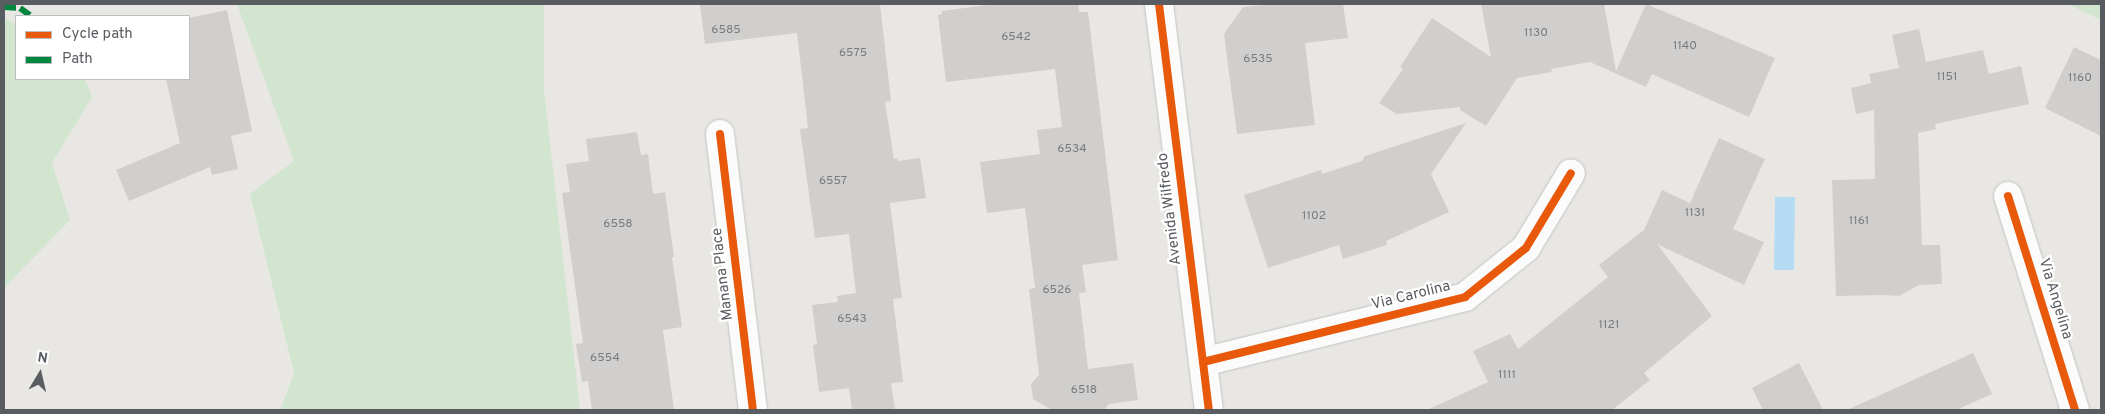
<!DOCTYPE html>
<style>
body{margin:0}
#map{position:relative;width:2105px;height:414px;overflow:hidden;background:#e9e7e3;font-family:Overpass,sans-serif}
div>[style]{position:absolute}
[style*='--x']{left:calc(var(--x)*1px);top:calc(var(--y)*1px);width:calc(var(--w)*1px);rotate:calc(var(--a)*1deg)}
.green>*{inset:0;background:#d2e5ce}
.water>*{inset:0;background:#b6dcf4}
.building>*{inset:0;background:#d0cfcd}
.roads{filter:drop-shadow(0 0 1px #c4c4c3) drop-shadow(0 0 1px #c4c4c3)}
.street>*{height:28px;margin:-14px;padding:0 14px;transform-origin:14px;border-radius:14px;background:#fcfbfb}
.quiet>*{height:6px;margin-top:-3px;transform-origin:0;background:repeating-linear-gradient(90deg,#00873e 0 12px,transparent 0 18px)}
.cycleway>*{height:8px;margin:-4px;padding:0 4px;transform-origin:4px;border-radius:4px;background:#e8590c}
span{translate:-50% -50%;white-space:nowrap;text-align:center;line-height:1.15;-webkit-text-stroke:4.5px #fff;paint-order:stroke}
.number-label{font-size:12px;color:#787b7d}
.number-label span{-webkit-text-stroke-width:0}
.street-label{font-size:15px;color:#595d61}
.frame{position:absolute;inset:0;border:5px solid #595d61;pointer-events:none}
.legend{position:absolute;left:15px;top:15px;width:175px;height:65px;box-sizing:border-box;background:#fff;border:1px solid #bdbec0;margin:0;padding:6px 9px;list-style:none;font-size:15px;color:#595d61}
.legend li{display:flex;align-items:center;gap:10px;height:25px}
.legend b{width:25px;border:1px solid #bdbec0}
.north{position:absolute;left:15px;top:349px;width:50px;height:50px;-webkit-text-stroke:4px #fff;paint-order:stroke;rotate:9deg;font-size:14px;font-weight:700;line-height:20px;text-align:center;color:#595d61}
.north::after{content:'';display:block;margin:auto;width:18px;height:22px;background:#595d61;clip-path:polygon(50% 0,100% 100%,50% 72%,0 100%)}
</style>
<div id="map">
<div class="green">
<i style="clip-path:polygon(237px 4px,544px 4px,544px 90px,580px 410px,280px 410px,294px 373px,250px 194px,294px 161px)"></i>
<i style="clip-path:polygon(2068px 4px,2101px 4px,2101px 20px)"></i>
<i style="clip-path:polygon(4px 18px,16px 24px,16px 79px,85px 79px,92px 97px,52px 163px,70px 220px,4px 288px)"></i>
</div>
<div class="water">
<i style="clip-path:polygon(1775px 197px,1795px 197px,1794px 270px,1774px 270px)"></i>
</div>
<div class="building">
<i style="clip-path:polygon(700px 4px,880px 4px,891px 101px,885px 102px,894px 159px,897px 158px,898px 161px,920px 158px,926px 198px,890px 203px,902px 298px,893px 299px,903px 382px,891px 383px,895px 410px,852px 410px,849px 388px,819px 392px,813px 345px,817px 344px,812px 305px,838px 302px,837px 296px,856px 293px,849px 234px,815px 238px,800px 129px,808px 128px,797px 33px,705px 44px)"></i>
<i style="clip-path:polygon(994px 4px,1078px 4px,1079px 12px,1088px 12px,1118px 260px,1082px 265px,1086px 292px,1079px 293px,1088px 369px,1133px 363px,1138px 400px,1109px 404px,1104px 410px,1052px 410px,1033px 399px,1031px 384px,1039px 375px,1029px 289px,1035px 288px,1025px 208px,987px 213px,980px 162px,1040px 154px,1037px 130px,1062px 127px,1055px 69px,946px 82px,938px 15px,942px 14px,942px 11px)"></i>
<i style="clip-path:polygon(1274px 4px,1343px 4px,1348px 38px,1305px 43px,1315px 125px,1237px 134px,1224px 34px,1243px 7px)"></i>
<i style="clip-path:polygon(1481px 4px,1604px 4px,1616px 71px,1646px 4px,1775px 58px,1749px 117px,1652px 74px,1646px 87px,1590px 62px,1551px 69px,1552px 72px,1517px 78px,1486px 126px,1460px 110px,1460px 107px,1397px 114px,1379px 103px,1403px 69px,1400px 67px,1432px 18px,1491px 57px)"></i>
<i style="clip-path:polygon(227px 10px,252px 131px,231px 136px,238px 169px,212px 175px,210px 167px,129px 201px,116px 170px,180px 143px,166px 79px,189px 79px,189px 18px)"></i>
<i style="clip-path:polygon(1919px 29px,1926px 62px,1983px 50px,1989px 74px,2021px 66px,2029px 104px,1935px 124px,1936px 129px,1918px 133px,1922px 245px,1940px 245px,1942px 284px,1919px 285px,1899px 296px,1885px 295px,1836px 296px,1832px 180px,1875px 179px,1874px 110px,1856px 114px,1851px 88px,1871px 83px,1869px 74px,1899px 68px,1892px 35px)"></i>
<i style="clip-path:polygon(2074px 47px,2101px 60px,2101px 136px,2045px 108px)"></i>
<i style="clip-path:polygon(1466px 123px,1431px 174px,1449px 212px,1386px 241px,1387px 245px,1343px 259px,1339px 245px,1268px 268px,1244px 195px,1321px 170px,1322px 174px,1362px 161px,1365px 156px)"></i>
<i style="clip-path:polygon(637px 132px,641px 155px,648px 154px,653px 194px,665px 192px,674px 257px,672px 257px,682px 327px,663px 330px,674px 410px,592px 410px,588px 381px,582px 382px,576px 344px,583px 343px,562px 193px,570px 192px,566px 164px,589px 161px,586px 139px)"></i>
<i style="clip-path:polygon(1719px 138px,1765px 159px,1733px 229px,1764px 242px,1744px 285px,1657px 244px,1712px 316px,1644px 373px,1650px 380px,1612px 410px,1427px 410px,1488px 382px,1473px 351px,1510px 334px,1518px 349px,1608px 277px,1599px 265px,1644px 230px,1662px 190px,1690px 203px)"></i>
<i style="clip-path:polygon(1973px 353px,1992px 394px,1956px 410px,1847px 410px)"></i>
<i style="clip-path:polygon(1799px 363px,1823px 410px,1763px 410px,1752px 388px)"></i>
</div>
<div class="roads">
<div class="street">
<i style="--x:1159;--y:4;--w:409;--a:83"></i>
<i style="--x:720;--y:134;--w:278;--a:83.2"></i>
<i style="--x:2008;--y:196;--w:224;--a:72.6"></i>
<i style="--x:1203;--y:362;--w:270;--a:-13.9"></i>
<i style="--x:1465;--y:297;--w:78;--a:-38.8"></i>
<i style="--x:1526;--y:248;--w:87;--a:-59"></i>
</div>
</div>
<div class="quiet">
<i style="--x:4;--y:7;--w:16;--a:4"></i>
<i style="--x:20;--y:8;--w:14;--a:36"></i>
</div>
<div class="cycleway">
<i style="--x:1159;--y:4;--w:409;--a:83"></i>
<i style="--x:720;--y:134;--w:278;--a:83.2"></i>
<i style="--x:2008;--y:196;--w:224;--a:72.6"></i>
<i style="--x:1203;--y:362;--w:270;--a:-13.9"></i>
<i style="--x:1465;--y:297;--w:78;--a:-38.8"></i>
<i style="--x:1526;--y:248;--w:87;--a:-59"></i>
</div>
<div class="number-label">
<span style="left:726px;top:31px">6585</span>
<span style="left:1536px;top:34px">1130</span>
<span style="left:1016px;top:38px">6542</span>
<span style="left:1685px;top:47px">1140</span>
<span style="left:853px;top:54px">6575</span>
<span style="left:1258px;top:60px">6535</span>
<span style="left:1947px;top:78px">1151</span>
<span style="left:2080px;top:79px">1160</span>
<span style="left:1072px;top:150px">6534</span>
<span style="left:833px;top:182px">6557</span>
<span style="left:1695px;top:214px">1131</span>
<span style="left:1314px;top:217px">1102</span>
<span style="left:1859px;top:222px">1161</span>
<span style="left:618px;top:225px">6558</span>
<span style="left:1057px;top:291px">6526</span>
<span style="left:852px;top:320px">6543</span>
<span style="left:1609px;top:326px">1121</span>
<span style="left:605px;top:359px">6554</span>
<span style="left:1507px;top:376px">1111</span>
<span style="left:1084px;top:391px">6518</span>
</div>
<div class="street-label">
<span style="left:1170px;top:209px;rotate:-97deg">Avenida Wilfredo</span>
<span style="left:723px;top:274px;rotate:-97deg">Manana Place</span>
<span style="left:1411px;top:296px;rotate:-14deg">Via Carolina</span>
<span style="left:2055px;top:299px;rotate:73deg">Via Angelina</span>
</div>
<div class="frame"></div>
<ul class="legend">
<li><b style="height:6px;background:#e8590c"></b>Cycle path</li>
<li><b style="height:6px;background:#00873e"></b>Path</li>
</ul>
<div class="north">N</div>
</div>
